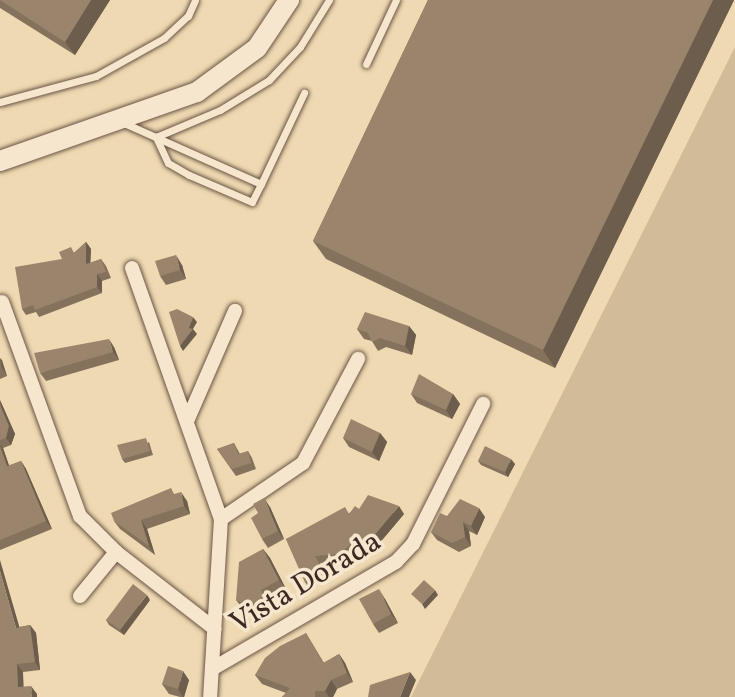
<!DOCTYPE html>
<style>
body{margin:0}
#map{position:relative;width:735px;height:697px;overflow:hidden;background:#efd9b2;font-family:Vollkorn,serif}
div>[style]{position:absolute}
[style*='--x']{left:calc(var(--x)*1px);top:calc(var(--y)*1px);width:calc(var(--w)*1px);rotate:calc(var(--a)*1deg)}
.green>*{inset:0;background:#d1bb99}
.roads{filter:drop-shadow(0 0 2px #6a5545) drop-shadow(0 0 2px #6a5545)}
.lane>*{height:7px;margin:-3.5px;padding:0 3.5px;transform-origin:3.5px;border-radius:3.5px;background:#f5e6cd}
.street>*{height:14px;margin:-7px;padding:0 7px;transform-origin:7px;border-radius:7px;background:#f5e6cd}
.secondary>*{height:20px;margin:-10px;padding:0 10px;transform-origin:10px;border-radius:10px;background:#f5e6cd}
.wall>*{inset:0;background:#84725d}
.shaded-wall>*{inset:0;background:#6c5d4c}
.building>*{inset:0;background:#9a856c}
span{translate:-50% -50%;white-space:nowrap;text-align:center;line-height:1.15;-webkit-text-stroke:7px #f5e6cd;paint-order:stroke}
.street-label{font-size:30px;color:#3d2921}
</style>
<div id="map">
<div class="green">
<i style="clip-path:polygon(735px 47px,735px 697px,411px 697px,566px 386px)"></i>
</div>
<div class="roads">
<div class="lane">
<i style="--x:366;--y:64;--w:71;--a:-64.9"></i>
<i style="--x:0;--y:102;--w:99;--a:-15.2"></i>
<i style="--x:96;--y:76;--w:78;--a:-29.2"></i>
<i style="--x:164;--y:38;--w:33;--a:-43"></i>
<i style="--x:188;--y:16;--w:17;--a:-66"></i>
<i style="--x:124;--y:123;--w:150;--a:24"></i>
<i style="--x:261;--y:184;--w:101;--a:-64.7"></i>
<i style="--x:261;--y:184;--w:20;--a:117"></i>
<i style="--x:252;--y:202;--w:69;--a:-156.8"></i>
<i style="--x:189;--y:175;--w:24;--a:-150"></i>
<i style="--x:168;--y:163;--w:29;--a:-115"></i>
<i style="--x:156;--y:137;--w:69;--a:-22.9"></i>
<i style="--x:220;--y:110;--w:57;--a:-31.5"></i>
<i style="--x:269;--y:80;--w:45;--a:-46.8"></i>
<i style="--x:300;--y:47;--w:55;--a:-58.3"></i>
</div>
<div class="street">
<i style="--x:132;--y:268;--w:266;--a:70.5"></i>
<i style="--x:221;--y:519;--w:178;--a:93.5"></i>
<i style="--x:2;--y:302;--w:228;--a:70"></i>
<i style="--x:80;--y:516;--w:51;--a:45"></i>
<i style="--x:116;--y:552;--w:125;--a:37.9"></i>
<i style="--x:188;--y:419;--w:118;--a:-66.5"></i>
<i style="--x:221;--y:519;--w:99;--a:-34.3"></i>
<i style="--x:303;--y:463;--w:118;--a:-62.1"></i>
<i style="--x:80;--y:596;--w:57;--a:-50.7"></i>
<i style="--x:212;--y:669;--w:213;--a:-30.2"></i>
<i style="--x:396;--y:562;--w:25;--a:-47"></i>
<i style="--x:413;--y:544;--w:157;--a:-63.4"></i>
</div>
<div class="secondary">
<i style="--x:0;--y:161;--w:209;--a:-19.3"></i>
<i style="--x:197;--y:92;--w:74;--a:-36.3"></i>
<i style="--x:257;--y:48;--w:58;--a:-56.3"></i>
</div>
</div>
<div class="wall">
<i style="clip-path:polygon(0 0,110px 0,75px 55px,0 8px)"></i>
<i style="clip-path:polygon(428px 0,734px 0,555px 368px,326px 259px,313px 241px)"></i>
<i style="clip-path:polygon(86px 242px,91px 249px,90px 263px,101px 259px,106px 266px,111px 278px,102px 281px,102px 293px,39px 317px,36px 312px,26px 315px,22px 309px,62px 259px,75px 252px)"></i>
<i style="clip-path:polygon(182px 265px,186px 279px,166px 285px,160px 276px)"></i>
<i style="clip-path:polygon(409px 326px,416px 335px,412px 355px,386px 347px,378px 351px,372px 341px,364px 339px,357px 329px)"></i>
<i style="clip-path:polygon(114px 347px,119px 360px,46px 381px,40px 373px)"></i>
<i style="clip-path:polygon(0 358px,7px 376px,0 379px)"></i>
<i style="clip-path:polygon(411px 394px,453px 394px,460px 404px,452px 419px,417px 403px)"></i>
<i style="clip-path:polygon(0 400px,15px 434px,11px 445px,3px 448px,9px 466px,21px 461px,26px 469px,52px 529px,0 550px)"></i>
<i style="clip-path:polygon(380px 433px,387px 442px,379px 461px,349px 447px,343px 438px)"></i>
<i style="clip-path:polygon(149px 442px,153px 455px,125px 463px,122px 459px)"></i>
<i style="clip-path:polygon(234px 443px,240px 454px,248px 451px,252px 458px,256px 469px,236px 476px,217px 449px)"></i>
<i style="clip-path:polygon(478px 461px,515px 464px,508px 477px,481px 465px)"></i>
<i style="clip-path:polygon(176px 494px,187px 501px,190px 514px,147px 529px,155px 555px,120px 529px,114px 521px)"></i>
<i style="clip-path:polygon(270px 507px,284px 539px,268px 548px,262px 539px)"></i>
<i style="clip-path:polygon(359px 509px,404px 514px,377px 546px,360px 547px,345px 562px,320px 563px,326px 574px,310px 589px,305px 582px,286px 539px)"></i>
<i style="clip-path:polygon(447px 516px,485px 517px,477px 535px,469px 531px,471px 546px,459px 552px,437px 540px,431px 532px)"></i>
<i style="clip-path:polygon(263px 549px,270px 558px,286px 589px,268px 599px,271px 606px,254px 614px,243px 609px,236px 600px)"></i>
<i style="clip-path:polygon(385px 599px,398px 623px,379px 633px,373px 624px)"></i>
<i style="clip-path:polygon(150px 600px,124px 635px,109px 625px,106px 620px)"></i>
<i style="clip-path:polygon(30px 625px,36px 633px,40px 670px,23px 672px,23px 687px,37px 694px,0 697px,19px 627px)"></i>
<i style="clip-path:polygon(306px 633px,324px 663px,339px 654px,345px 663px,353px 682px,337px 689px,333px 697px,282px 697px,286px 693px,262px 684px,255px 675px)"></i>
<i style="clip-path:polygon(189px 680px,184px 697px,180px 697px,169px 694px,162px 684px)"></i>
</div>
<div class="shaded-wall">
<i style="clip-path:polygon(91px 0,110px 0,75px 55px,65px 42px)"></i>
<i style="clip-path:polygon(713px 0,734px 0,555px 368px,543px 350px)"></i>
<i style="clip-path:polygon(86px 242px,91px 249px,90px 271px,86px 264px)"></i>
<i style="clip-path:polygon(176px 255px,182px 265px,186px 279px,180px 270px)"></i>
<i style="clip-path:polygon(97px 274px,102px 281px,102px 293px,97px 287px)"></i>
<i style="clip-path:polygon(193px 317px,197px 322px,193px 329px,197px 334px,183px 351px,180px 346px)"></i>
<i style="clip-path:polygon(409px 326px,416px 335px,412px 355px,405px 346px)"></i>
<i style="clip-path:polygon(109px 339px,114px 347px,119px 360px,113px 352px)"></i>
<i style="clip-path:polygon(0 358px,2px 360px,7px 376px,2px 368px)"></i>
<i style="clip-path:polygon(453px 394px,460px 404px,452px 419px,446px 410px)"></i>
<i style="clip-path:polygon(0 400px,15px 434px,11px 445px,6px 438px)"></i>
<i style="clip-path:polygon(380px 433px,387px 442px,379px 461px,372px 452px)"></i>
<i style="clip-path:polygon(0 444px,3px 448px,12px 474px,7px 466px)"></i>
<i style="clip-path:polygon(511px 459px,515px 464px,508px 477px,505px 472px)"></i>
<i style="clip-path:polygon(21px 461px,26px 469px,52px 529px,46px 521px)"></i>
<i style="clip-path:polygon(181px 492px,187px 501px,190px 514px,184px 506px)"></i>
<i style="clip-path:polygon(264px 498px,270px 507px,284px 539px,278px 531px)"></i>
<i style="clip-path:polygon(399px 506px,404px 514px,377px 546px,372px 538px)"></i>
<i style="clip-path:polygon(479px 508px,485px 517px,477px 535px,471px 526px)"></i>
<i style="clip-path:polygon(141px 520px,147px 529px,155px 555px,149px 546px)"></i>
<i style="clip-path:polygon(463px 522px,469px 531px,471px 546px,465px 537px)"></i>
<i style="clip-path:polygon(263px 549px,270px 558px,286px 589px,279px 580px)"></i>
<i style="clip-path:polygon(0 560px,22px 636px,16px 628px,0 571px)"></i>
<i style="clip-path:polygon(379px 589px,385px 599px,398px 623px,391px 614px)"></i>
<i style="clip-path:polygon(435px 590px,438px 595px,425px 609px,422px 604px)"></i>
<i style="clip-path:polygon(147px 595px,150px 600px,124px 635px,120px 630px)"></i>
<i style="clip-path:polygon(30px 625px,36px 633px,40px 670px,35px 662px)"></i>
<i style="clip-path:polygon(339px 654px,345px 663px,353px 682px,347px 673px)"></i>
<i style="clip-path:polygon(17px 664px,23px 672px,24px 695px,18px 687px)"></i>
<i style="clip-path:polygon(183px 671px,189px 680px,184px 697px,183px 697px,178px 689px)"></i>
<i style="clip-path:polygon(410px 672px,416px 680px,409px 697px,400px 697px)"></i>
<i style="clip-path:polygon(331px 680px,337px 689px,333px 697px,329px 697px,325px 691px)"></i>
<i style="clip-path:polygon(31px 686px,37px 694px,37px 697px,32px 697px)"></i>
</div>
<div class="building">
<i style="clip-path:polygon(0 0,91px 0,65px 42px)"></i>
<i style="clip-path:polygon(428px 0,713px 0,543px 350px,313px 241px)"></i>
<i style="clip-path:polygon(86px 242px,86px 264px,101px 259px,106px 272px,97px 274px,97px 287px,35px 310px,33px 305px,22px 309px,15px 267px,62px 259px,59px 252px,71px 247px,74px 253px)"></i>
<i style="clip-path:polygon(176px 255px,180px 270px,160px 276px,155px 261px)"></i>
<i style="clip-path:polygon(177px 309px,193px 317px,189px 328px,193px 329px,180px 346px,169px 312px)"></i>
<i style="clip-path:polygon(365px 312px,409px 326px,405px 346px,380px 338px,372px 342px,368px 333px,357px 329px)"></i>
<i style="clip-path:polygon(109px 339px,113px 352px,40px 373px,34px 353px)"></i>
<i style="clip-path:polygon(419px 374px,453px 394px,446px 410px,411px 394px)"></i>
<i style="clip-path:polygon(0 405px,9px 426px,6px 438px,0 440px)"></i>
<i style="clip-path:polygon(351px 419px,380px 433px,372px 452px,343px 438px)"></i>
<i style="clip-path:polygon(146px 438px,150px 451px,122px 459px,117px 445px)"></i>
<i style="clip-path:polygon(234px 443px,238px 454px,248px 451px,251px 463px,232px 469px,217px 449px)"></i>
<i style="clip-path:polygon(485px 446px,511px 459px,505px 472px,478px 461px)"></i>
<i style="clip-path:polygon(0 447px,7px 466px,21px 461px,46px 521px,0 540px)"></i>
<i style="clip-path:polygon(171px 488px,174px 494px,181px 492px,184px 506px,141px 520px,149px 546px,114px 521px,111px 513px)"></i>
<i style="clip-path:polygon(368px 495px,399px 506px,372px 538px,355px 540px,340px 554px,315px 556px,321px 567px,305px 582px,286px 539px,345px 507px,349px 514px,355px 506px,359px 509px)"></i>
<i style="clip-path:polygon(264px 498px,278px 531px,262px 539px,251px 518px,258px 513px,253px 504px)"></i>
<i style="clip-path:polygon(460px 499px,479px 508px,471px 526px,463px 522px,465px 537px,452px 543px,431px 532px,440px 513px,447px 516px)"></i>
<i style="clip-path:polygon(263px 549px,279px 580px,261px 590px,265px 597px,248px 605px,236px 600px,239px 562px)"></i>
<i style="clip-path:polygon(0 571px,16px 628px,30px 625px,35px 662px,17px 664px,18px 687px,31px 686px,32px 697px,0 697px)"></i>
<i style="clip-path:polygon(424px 580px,435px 590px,422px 604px,411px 594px)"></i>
<i style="clip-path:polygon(133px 584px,147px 595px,120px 630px,106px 620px)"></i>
<i style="clip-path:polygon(379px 589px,391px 614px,373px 624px,359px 599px)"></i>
<i style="clip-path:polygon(306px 633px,323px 663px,339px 654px,347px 673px,331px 680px,325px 691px,315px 691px,315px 697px,282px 697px,290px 688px,255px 675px,265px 658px,280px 646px)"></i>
<i style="clip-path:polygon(168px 666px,183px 671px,178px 689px,162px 684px)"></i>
<i style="clip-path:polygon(410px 672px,400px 697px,368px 697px,370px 685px)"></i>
</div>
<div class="street-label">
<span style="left:306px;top:583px;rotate:-31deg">Vista Dorada</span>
</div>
</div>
